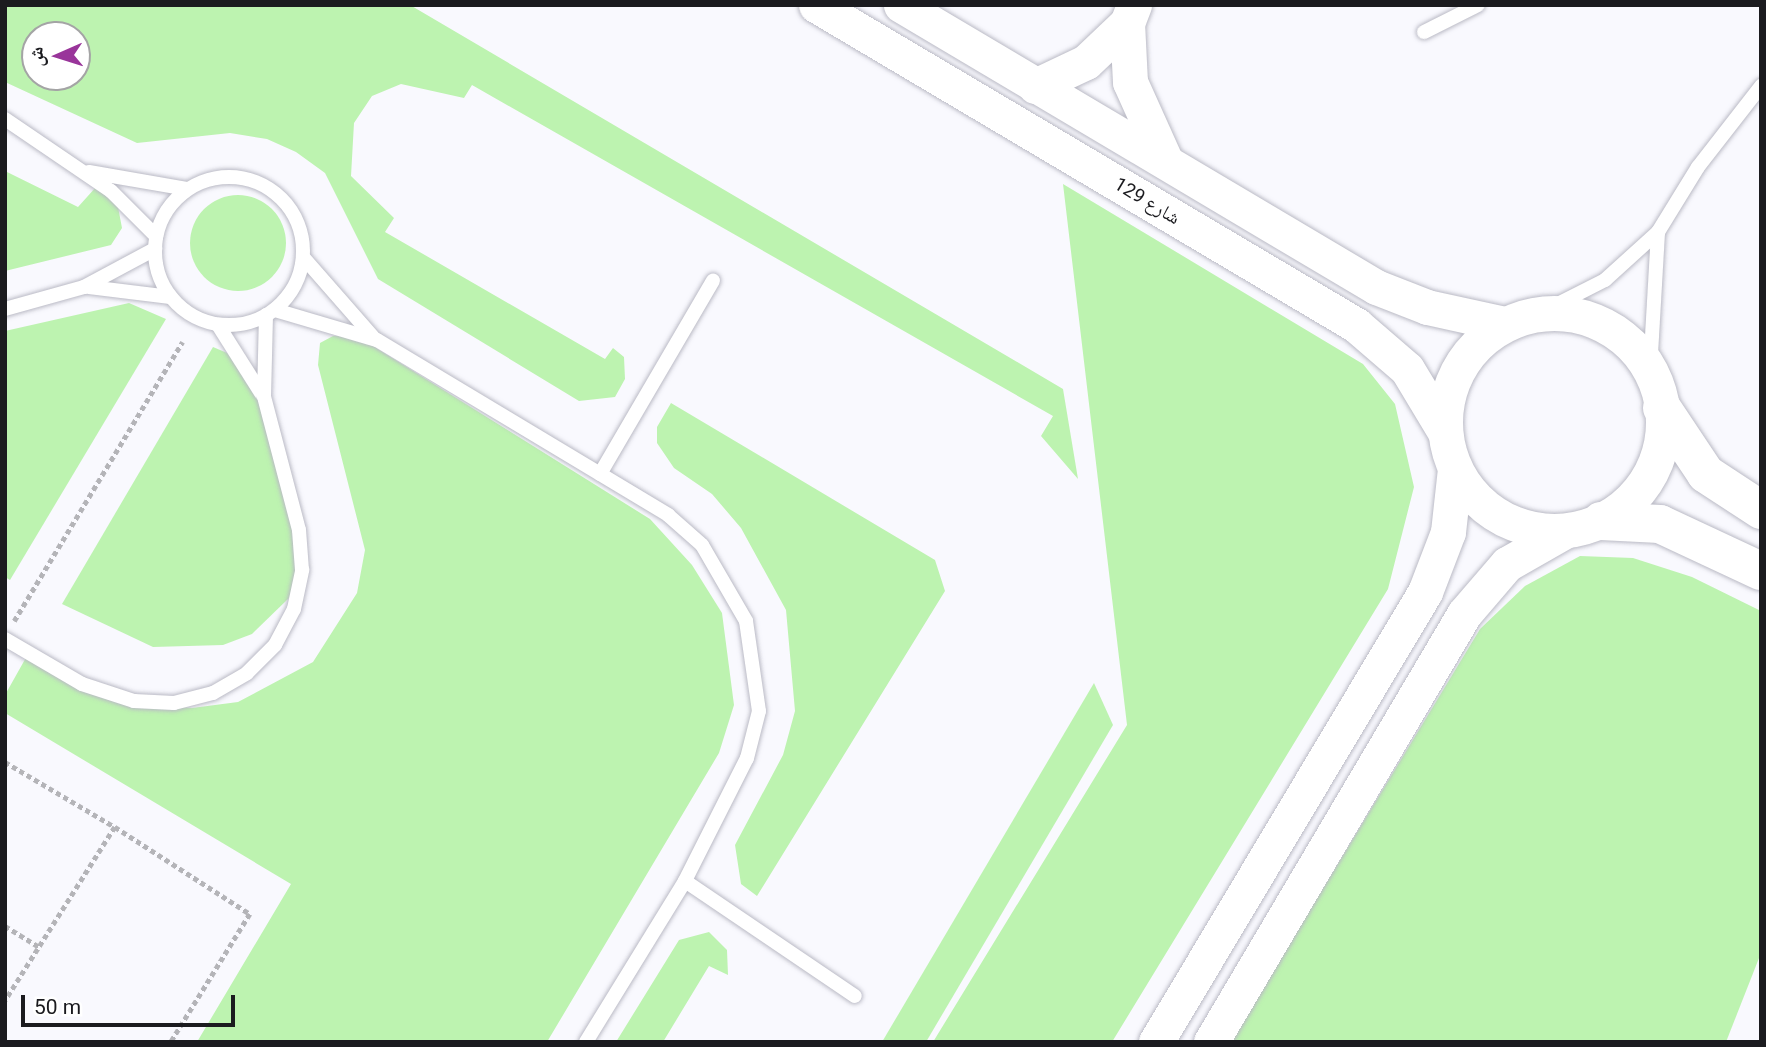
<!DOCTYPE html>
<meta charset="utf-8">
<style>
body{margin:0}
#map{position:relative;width:1766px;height:1047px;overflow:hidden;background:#f9f9fe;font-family:Roboto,"Noto Naskh Arabic",sans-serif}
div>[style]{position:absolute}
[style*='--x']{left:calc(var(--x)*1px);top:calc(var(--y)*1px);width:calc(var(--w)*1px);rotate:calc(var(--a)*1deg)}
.green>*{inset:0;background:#bdf3b0}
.round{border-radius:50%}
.path>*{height:4.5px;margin-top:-2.25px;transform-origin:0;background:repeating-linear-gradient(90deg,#b4b4b8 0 5px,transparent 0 8.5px)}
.roads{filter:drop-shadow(0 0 2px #babac5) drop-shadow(0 0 2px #babac5)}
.service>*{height:14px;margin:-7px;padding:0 7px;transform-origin:7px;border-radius:7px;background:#fff}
.service>.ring{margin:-7px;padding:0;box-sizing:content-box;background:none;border:14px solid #fff;border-radius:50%}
.tertiary>*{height:35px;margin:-17.5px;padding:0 17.5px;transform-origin:17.5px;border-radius:17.5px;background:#fff}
.tertiary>.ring{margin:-17.5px;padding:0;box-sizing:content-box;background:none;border:35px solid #fff;border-radius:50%}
.motorway>*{height:38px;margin:-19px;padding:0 19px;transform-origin:19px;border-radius:19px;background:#fff}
span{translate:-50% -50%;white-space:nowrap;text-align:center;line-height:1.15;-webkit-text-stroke:7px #fff;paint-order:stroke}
.street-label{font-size:19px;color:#1b1b1f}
.frame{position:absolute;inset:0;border:7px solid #1b1b1f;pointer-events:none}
.north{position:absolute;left:21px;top:21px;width:70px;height:70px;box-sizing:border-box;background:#fff;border:2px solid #a4a4a5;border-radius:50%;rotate:267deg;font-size:19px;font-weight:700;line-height:28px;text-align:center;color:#1b1b1f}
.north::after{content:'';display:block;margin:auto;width:24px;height:32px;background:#99359a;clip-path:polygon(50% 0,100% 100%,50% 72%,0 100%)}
.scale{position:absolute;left:21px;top:995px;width:214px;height:32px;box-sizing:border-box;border:4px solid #1b1b1f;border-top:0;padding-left:9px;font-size:21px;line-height:24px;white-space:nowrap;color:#1b1b1f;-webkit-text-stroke:5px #fff;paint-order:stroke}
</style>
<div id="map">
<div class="green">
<i style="clip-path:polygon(evenodd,5px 5px,410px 5px,1063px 389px,1078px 479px,1041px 436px,1053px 416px,472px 85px,464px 98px,401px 84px,372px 96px,354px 123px,351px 176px,394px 218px,385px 232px,605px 359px,613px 348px,624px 357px,625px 379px,615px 397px,579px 401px,378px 279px,325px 173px,296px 152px,267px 139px,230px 133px,137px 143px,5px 82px,5px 5px,77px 35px,77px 77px,35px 77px,35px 35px,77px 35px)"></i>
<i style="clip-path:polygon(5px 171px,78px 207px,96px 187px,118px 207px,122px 228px,111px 245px,5px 271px)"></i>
<i style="clip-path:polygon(1063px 184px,1363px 364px,1395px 404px,1414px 487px,1388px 589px,1112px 1042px,933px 1042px,1127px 725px)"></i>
<i class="round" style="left:190px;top:195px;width:96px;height:96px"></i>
<i style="clip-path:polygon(129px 303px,166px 319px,10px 580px,5px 577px,5px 331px)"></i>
<i style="clip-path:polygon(333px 336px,357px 336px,650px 519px,692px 565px,722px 613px,734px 705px,719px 753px,547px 1042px,197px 1042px,291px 884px,5px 713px,5px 695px,28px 654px,138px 704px,192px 708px,238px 702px,313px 662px,357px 593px,365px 550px,318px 365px,320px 343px)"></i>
<i style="clip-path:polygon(213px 347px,246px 361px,306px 549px,289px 598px,252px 634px,223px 645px,153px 647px,62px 604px)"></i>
<i style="clip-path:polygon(671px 403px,935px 560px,945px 591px,757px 896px,741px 884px,735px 845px,783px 755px,795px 711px,786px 610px,741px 528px,712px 494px,674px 468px,657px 443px,657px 427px)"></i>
<i style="clip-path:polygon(1580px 556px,1633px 558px,1692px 577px,1761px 611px,1761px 953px,1726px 1042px,1230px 1042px,1480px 629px,1525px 586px)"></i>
<i style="clip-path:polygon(1094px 683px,1113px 725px,926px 1042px,882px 1042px)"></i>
<i style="clip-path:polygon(709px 932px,727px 950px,728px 975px,709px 966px,663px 1042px,616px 1042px,679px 940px)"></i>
</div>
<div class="path">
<i style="--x:14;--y:621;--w:326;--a:-58.9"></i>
<i style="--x:5;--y:762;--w:128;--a:30.6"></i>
<i style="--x:115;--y:827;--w:206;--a:122.3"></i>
<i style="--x:115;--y:827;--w:161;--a:32.8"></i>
<i style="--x:250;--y:914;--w:150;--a:121.7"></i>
<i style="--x:5;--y:926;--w:42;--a:31.4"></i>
</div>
<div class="roads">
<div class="service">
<i style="--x:1424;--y:32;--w:60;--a:-26.6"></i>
<i style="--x:5;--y:119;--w:128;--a:34.2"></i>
<i style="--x:111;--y:191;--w:64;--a:45"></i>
<i style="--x:89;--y:172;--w:99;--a:9.8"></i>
<i class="ring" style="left:155px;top:177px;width:134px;height:134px"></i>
<i style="--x:303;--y:257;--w:106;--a:48.8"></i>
<i style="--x:89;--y:287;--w:82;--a:7"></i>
<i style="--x:5;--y:309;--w:82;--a:-15.6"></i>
<i style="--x:84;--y:287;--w:81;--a:-28.2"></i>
<i style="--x:275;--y:310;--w:106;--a:16.4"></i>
<i style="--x:377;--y:340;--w:340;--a:31"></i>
<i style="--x:668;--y:515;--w:45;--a:41.4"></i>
<i style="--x:702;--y:545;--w:88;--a:59.9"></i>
<i style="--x:746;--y:621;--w:91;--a:81.8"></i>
<i style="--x:759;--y:711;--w:49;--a:104.3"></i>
<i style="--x:747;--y:758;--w:138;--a:116.8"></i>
<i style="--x:685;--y:881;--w:189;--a:121.6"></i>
<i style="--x:1542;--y:312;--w:71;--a:-26.9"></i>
<i style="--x:1605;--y:280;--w:72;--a:-42.2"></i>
<i style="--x:1658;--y:232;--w:76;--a:-58.4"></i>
<i style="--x:1698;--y:167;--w:103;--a:-52.1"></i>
<i style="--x:218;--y:325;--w:80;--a:57.7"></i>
<i style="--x:1650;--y:371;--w:139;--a:-86.7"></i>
<i style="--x:600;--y:474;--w:224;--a:-59.7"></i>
<i style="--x:5;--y:639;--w:89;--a:30.3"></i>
<i style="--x:82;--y:684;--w:55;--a:18.1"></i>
<i style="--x:134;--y:701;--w:40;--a:2.9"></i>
<i style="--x:174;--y:703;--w:40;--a:-14.4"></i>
<i style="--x:213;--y:693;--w:39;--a:-30"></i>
<i style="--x:247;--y:673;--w:40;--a:-45"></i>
<i style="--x:275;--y:645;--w:41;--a:-62.2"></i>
<i style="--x:294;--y:609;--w:40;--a:-78"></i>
<i style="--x:302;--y:570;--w:40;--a:-94.3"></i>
<i style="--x:299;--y:530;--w:138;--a:-104.7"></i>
<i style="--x:264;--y:397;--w:82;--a:-88.6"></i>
<i style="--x:685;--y:881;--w:205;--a:34.1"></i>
</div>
<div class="tertiary">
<i style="--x:816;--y:5;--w:628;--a:30.65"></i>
<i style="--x:1356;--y:325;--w:67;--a:40.8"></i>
<i style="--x:1407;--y:369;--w:74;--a:58.9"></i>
<i style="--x:901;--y:5;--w:552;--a:30.7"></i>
<i style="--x:1376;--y:287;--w:55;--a:21.4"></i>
<i style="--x:1427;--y:307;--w:80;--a:12.3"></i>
<i style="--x:1134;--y:5;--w:19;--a:111"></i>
<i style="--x:1127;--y:23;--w:59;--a:87.1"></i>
<i style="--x:1130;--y:82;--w:85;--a:65.8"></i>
<i style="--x:1035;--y:86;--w:56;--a:-25.2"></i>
<i style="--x:1086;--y:62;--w:57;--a:-43.6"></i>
<i class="ring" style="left:1445px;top:313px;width:183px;height:183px"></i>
<i style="--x:1156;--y:1042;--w:524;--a:-59.13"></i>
<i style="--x:1425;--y:592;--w:64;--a:-69"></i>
<i style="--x:1448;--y:532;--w:63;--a:-83.7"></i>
<i style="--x:1211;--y:1042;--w:497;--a:-59.4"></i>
<i style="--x:1464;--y:614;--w:66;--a:-49.3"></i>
<i style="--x:1507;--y:564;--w:67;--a:-29.6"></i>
</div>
<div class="motorway">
<i style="--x:1662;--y:408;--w:79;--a:56.3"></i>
<i style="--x:1706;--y:474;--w:66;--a:33.2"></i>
<i style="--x:1601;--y:521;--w:59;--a:2.9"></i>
<i style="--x:1660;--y:524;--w:111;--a:25"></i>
</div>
</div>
<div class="street-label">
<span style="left:1147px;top:201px;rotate:31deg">شارع 129</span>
</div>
<div class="frame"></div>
<div class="north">ش</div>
<div class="scale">50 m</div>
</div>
